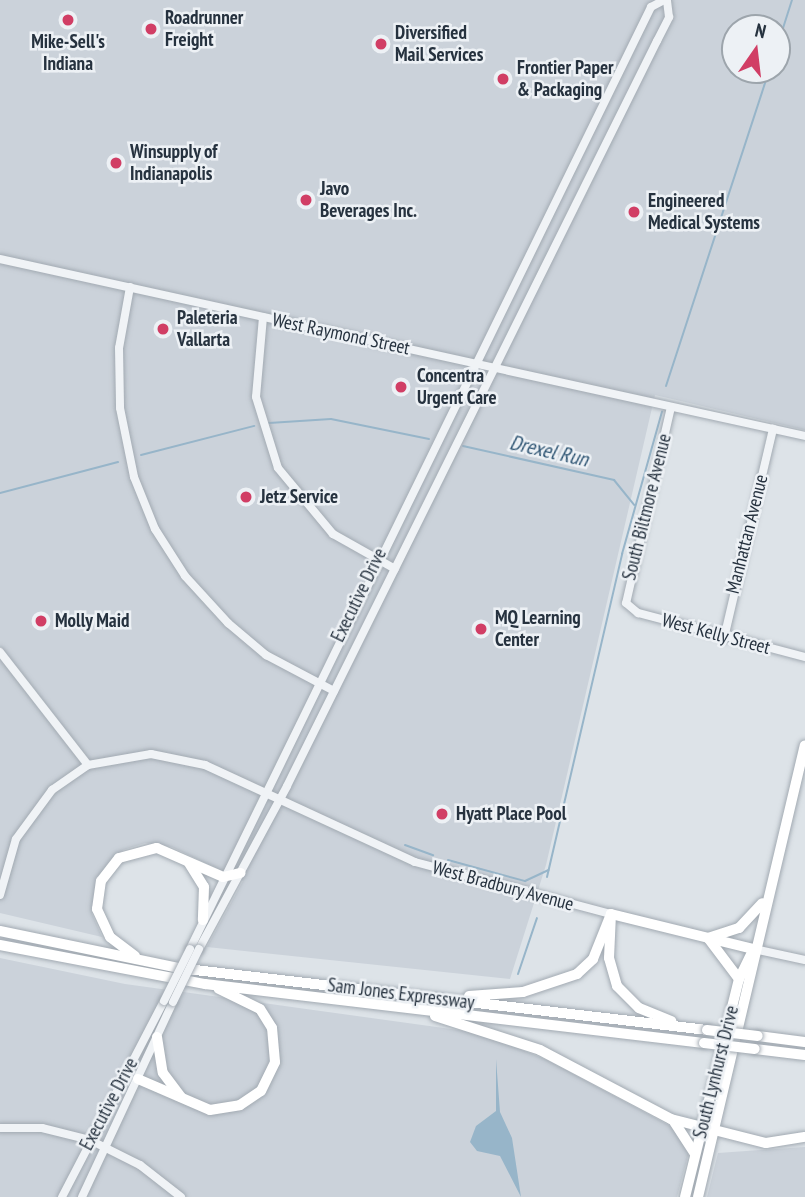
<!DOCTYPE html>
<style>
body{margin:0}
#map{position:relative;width:805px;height:1197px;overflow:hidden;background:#dde3e8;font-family:"PT Sans Narrow",sans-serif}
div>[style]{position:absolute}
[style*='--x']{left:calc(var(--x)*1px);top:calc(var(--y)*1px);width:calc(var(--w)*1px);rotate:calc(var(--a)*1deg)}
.built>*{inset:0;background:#cbd2da}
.water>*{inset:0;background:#97b5c9}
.stream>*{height:2px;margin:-1px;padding:0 1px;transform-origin:1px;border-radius:1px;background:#97b5c9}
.roads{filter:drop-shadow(0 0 2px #a2aab2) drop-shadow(0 0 2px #a2aab2)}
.minor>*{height:8px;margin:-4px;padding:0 4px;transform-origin:4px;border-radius:4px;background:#f0f3f6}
.major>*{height:10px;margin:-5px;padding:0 5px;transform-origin:5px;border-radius:5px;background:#fff}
.highway>*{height:10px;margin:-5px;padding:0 5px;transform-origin:5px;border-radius:5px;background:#fff}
.bridges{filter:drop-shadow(0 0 2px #a2aab2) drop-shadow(0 0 2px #a2aab2)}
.minor-bridge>*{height:8px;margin:-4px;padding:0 4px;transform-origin:4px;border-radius:4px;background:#f0f3f6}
.highway-bridge>*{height:10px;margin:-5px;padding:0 5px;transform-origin:5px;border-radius:5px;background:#fff}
.dots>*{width:19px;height:19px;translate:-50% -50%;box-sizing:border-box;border:4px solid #edf1f5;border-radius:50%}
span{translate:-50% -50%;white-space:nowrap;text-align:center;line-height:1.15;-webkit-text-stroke:5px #edf1f5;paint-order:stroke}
.poi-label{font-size:19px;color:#26323f;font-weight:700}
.left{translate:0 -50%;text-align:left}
.street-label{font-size:19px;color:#26323f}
.water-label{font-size:21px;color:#305674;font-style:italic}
.north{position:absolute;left:721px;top:14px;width:70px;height:70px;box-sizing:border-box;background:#edf1f5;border:2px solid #9da5ac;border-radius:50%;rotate:14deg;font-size:19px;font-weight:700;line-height:28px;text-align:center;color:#26323f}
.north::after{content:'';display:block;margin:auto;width:24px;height:32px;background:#d13e65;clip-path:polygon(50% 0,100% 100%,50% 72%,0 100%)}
</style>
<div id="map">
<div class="built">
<i style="clip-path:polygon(evenodd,0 0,805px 0,805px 430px,655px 395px,546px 865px,510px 979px,207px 947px,243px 881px,172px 847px,145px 843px,123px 850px,96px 878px,92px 914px,102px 937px,0 913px,0 0,735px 28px,777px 28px,777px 70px,735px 70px,735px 28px)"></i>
<i style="clip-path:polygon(0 958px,125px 984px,480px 1033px,547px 1060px,676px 1129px,689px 1152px,677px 1197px,0 1197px)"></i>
<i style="clip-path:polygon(805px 1147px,805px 1197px,707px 1197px,718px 1153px)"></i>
</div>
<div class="water">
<i style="clip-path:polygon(496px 1059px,500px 1112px,512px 1138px,521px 1197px,500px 1156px,477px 1151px,470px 1142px,476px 1126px,496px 1111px)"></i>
</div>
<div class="stream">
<i style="--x:777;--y:47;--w:49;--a:-72.3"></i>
<i style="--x:666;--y:386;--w:332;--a:-71.9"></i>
<i style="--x:269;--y:423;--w:62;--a:-3.7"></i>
<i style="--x:331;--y:419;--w:100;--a:11.5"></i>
<i style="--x:463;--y:446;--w:155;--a:12.7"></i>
<i style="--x:614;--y:480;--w:32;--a:51"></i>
<i style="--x:141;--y:455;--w:117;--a:-14.4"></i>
<i style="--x:0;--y:493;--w:122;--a:-14.7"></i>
<i style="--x:405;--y:845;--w:30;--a:20"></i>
<i style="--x:448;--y:860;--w:80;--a:15.3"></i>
<i style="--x:525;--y:881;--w:26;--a:-25"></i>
<i style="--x:547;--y:877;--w:332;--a:-76.9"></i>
<i style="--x:622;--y:554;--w:148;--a:-74.3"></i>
<i style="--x:518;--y:974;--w:59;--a:-71.3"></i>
</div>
<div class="roads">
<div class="minor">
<i style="--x:0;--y:259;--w:824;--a:12.4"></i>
<i style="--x:130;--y:287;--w:62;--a:100.2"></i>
<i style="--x:119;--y:348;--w:60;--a:89"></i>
<i style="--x:120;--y:408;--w:70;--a:78.5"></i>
<i style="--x:134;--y:477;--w:56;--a:68"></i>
<i style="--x:155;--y:529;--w:56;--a:57.4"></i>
<i style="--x:185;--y:576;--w:64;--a:47.5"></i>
<i style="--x:228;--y:623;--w:50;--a:40.1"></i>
<i style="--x:266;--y:655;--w:77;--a:27.9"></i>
<i style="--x:263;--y:317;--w:80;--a:95"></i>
<i style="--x:256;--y:397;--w:74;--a:72.8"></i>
<i style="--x:278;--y:468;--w:86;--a:50.2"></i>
<i style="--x:333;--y:534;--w:71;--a:29.4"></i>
<i style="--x:671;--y:407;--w:201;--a:102.9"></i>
<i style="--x:626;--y:603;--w:16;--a:40"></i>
<i style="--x:638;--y:613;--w:173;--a:14.8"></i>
<i style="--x:724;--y:638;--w:215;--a:-76.8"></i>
<i style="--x:0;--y:652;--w:143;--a:52.1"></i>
<i style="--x:0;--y:895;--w:58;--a:-74.1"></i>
<i style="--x:16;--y:839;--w:61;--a:-53.7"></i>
<i style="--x:52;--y:790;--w:44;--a:-34.8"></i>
<i style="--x:88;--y:765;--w:64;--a:-9.9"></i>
<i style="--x:151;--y:754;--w:55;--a:11.5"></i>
<i style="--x:205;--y:765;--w:231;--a:24.8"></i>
<i style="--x:415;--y:862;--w:203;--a:14.9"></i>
<i style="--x:190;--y:949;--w:1049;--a:-63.92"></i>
<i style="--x:651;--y:7;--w:15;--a:-28"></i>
<i style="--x:199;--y:949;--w:185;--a:-61.6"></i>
<i style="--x:287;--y:786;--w:832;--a:-63.59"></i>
<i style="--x:657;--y:41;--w:27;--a:-63"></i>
<i style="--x:669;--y:17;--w:17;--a:-97"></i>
<i style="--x:754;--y:949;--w:52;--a:12.2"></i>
<i style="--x:0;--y:1128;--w:42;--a:0"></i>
<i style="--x:42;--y:1128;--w:49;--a:14"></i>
<i style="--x:90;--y:1140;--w:56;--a:26.6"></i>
<i style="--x:140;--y:1165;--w:52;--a:38"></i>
<i style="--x:62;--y:1197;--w:221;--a:-62.5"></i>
<i style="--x:82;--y:1197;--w:215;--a:-65"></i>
</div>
<div class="major">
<i style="--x:611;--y:914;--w:147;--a:13.8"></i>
<i style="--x:739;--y:979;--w:51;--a:-127.1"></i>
<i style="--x:708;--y:938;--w:33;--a:-18"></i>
<i style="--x:739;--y:928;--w:34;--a:-47"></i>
<i style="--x:685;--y:1197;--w:225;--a:-76.1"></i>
<i style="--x:739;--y:979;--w:30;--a:-64"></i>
<i style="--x:698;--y:1197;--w:464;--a:-76.7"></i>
</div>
<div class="highway">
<i style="--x:189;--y:863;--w:28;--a:58"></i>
<i style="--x:204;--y:887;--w:33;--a:92"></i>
<i style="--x:611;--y:914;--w:44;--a:92.6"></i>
<i style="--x:609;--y:958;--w:29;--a:74"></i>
<i style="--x:617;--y:986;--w:31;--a:45"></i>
<i style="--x:639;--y:1008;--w:35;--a:22"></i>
<i style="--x:0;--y:931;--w:182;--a:11.7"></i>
<i style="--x:178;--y:968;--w:533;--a:6.68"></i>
<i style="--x:0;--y:945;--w:209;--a:10.8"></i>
<i style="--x:205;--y:984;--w:502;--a:6.74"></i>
<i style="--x:135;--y:956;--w:31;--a:-143"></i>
<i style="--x:110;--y:937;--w:31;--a:-115"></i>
<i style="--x:97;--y:909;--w:28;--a:-82"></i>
<i style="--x:101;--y:881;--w:29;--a:-52"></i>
<i style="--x:119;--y:858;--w:39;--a:-15"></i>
<i style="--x:157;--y:848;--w:72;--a:23.7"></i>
<i style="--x:223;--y:877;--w:18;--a:-13"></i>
<i style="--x:469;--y:996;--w:54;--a:-4.2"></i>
<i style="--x:523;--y:992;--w:57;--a:-18.4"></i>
<i style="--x:577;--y:974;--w:22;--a:-43"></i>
<i style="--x:593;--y:959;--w:48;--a:-68.2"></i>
<i style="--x:435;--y:1016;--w:110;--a:17.9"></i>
<i style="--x:540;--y:1050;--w:148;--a:27.8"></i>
<i style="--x:671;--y:1119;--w:98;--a:14.2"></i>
<i style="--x:766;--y:1143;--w:39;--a:-9"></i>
<i style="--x:758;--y:1036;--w:47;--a:7.3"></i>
<i style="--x:157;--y:1037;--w:36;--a:81"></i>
<i style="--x:163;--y:1073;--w:30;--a:53"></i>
<i style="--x:755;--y:1049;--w:50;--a:6.8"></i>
<i style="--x:138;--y:1079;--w:78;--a:23.3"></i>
<i style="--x:210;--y:1110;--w:30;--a:-9"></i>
<i style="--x:240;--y:1105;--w:25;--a:-34"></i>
<i style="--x:261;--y:1091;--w:32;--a:-64"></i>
<i style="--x:275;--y:1062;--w:34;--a:-95"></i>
<i style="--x:272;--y:1028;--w:22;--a:-122"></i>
<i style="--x:260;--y:1009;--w:46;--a:-154"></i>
<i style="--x:673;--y:1120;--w:40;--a:57.1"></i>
</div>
</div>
<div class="bridges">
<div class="minor-bridge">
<i style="--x:164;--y:1001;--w:58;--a:-63.4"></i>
<i style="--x:173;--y:1002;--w:59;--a:-63.9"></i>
</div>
<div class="highway-bridge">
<i style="--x:707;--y:1030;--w:51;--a:6.7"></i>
<i style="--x:704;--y:1043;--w:51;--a:6.7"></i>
</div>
</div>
<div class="dots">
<i style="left:68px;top:20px;background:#d13e65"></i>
<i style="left:151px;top:29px;background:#d13e65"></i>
<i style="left:381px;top:44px;background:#d13e65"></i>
<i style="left:503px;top:79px;background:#d13e65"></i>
<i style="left:116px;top:163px;background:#d13e65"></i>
<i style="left:306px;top:200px;background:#d13e65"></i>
<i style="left:634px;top:212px;background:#d13e65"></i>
<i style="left:163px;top:329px;background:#d13e65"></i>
<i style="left:401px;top:387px;background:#d13e65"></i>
<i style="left:246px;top:497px;background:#d13e65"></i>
<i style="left:41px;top:621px;background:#d13e65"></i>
<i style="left:481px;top:629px;background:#d13e65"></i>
<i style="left:442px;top:814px;background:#d13e65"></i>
</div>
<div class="poi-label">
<span class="left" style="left:165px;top:29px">Roadrunner<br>Freight</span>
<span class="left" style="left:395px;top:44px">Diversified<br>Mail Services</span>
<span style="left:68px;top:53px">Mike-Sell's<br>Indiana</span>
<span class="left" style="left:517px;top:79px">Frontier Paper<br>&amp; Packaging</span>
<span class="left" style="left:130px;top:163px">Winsupply of<br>Indianapolis</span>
<span class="left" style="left:320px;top:200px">Javo<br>Beverages Inc.</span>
<span class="left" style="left:648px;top:212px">Engineered<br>Medical Systems</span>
<span class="left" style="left:177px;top:329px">Paleteria<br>Vallarta</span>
<span class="left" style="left:417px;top:387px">Concentra<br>Urgent Care</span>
<span class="left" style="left:260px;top:497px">Jetz Service</span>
<span class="left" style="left:495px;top:629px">MQ Learning<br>Center</span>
<span class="left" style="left:55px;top:621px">Molly Maid</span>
<span class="left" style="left:456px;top:814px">Hyatt Place Pool</span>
</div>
<div class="street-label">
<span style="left:341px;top:334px;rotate:12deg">West Raymond Street</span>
<span style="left:647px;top:507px;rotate:-76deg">South Biltmore Avenue</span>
<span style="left:747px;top:534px;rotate:-76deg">Manhattan Avenue</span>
<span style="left:359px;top:595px;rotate:-64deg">Executive Drive</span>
<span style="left:716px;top:634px;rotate:15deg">West Kelly Street</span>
<span style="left:503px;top:886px;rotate:15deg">West Bradbury Avenue</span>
<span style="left:401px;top:994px;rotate:7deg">Sam Jones Expressway</span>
<span style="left:716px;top:1072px;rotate:-76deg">South Lynhurst Drive</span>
<span style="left:109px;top:1104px;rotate:-62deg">Executive Drive</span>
</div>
<div class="water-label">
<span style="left:549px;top:451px;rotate:13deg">Drexel Run</span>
</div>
<div class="north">N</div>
</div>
